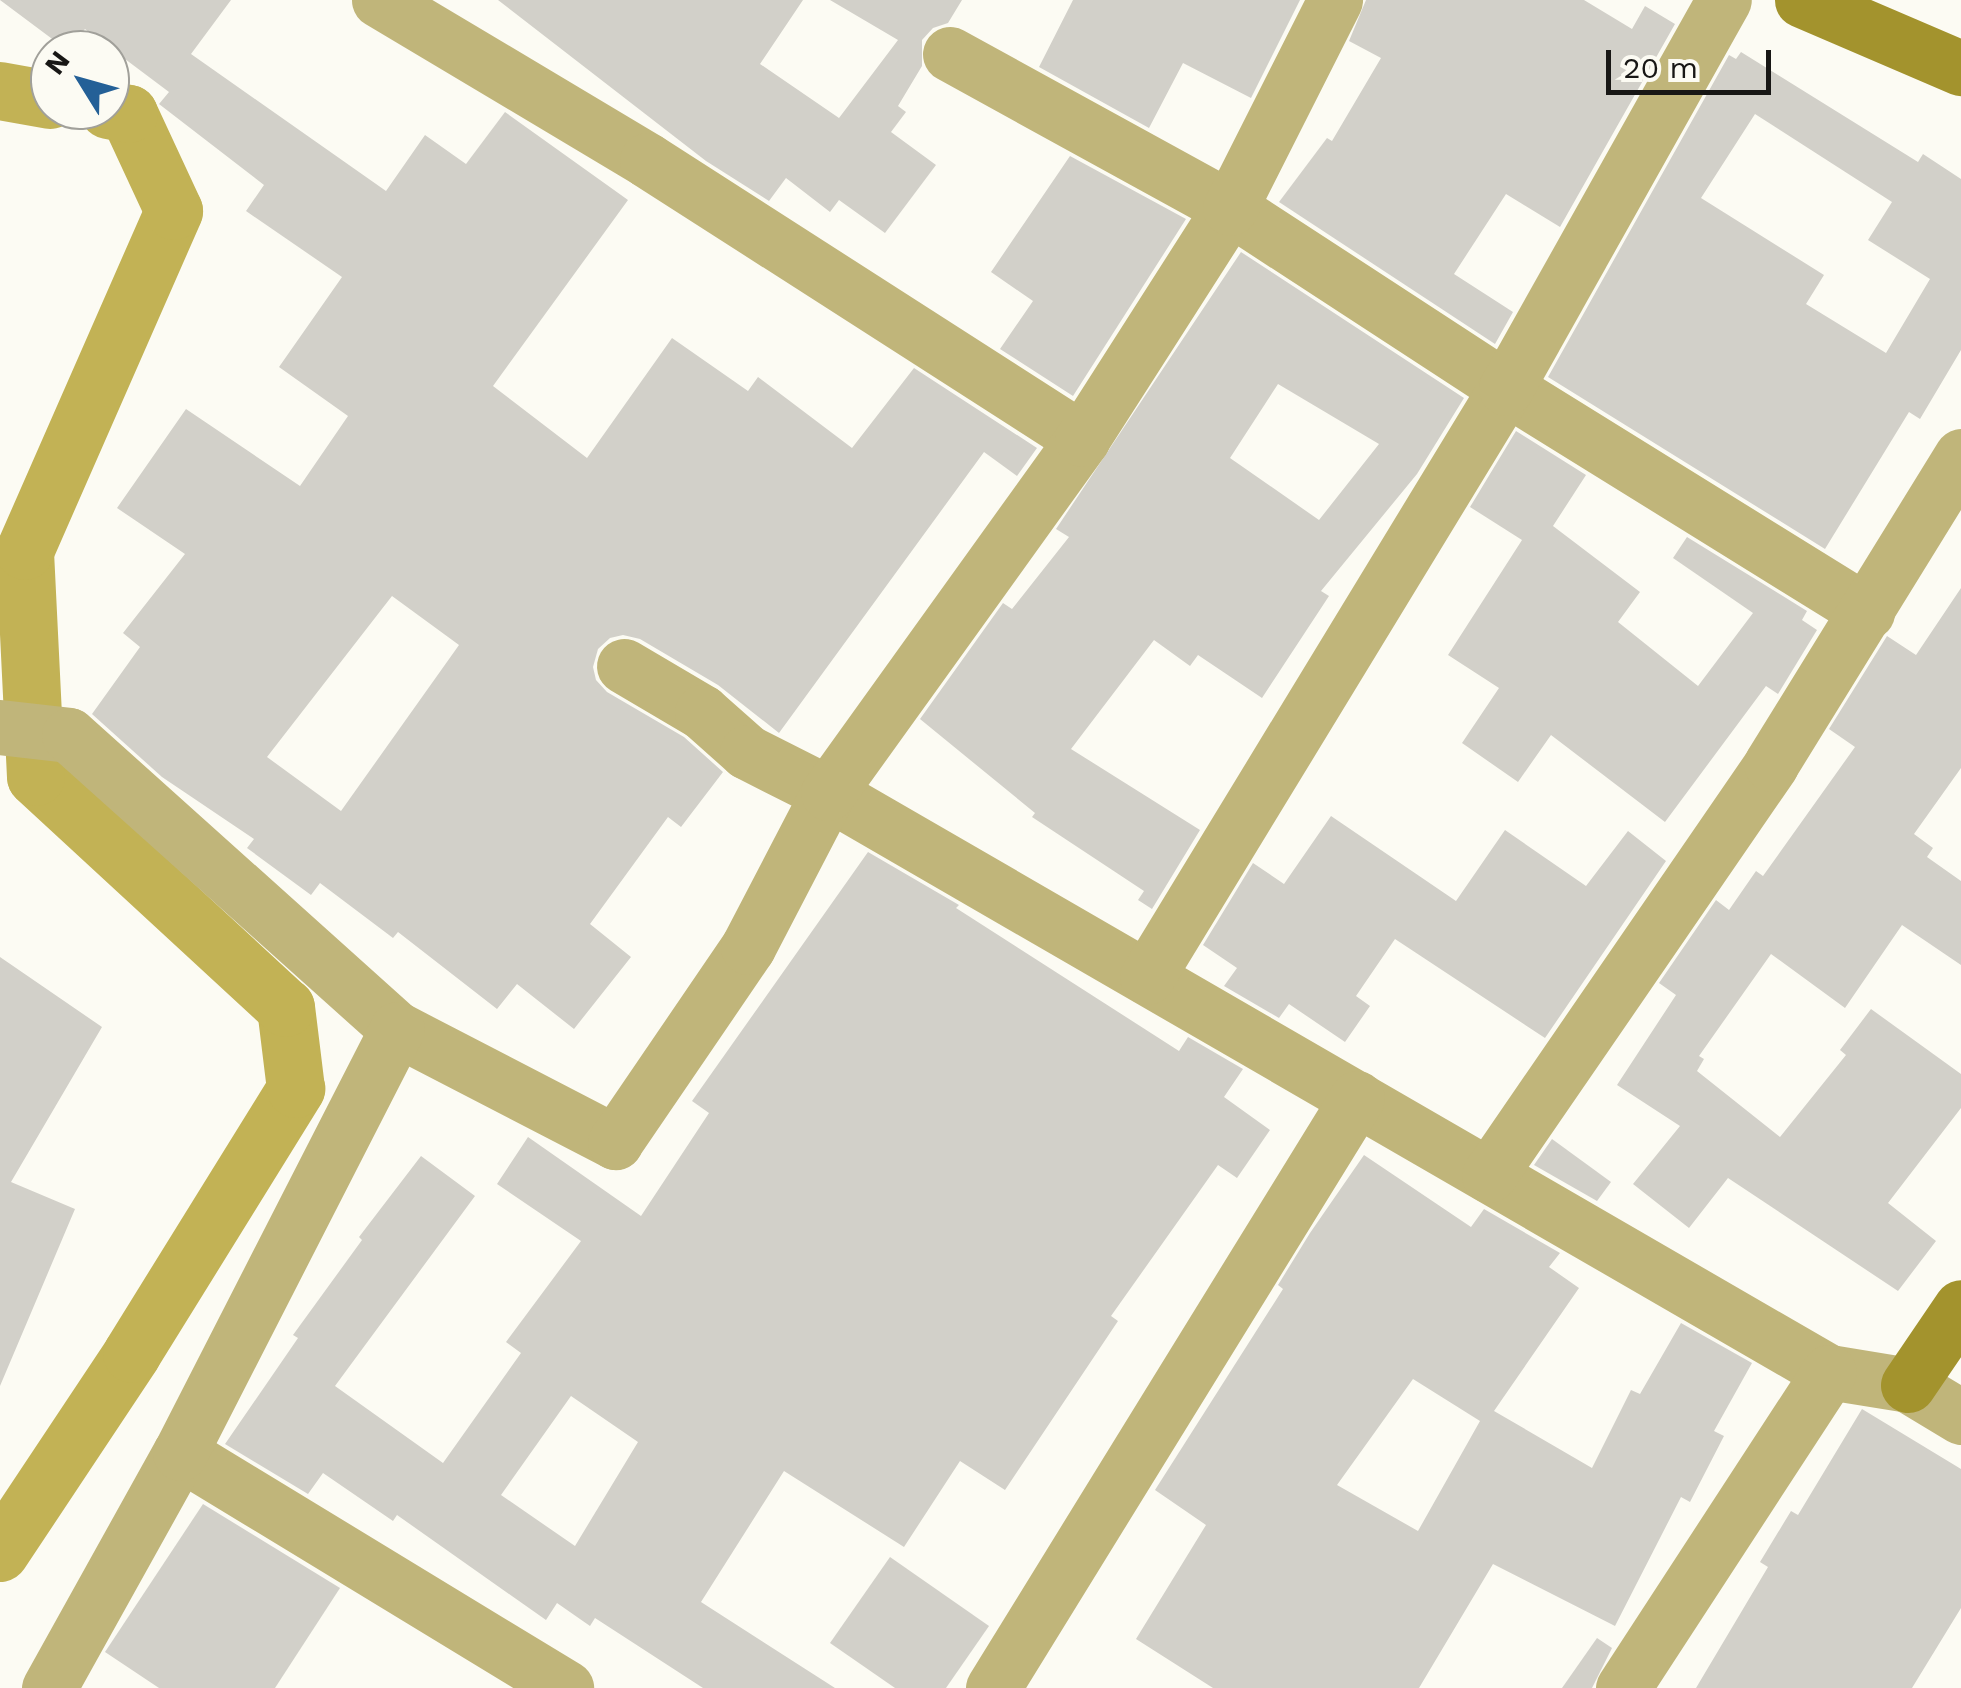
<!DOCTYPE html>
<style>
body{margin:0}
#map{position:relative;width:1961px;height:1688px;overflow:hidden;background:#fcfbf3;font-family:"Work Sans",sans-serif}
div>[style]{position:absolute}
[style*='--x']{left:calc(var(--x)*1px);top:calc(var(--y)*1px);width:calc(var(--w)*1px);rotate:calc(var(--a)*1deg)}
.canal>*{height:58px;margin:-29px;padding:0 29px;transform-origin:29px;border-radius:29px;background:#c2b255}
.building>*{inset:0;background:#d2d0c9}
.street>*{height:55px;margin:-27.5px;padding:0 27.5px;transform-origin:27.5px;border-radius:27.5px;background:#c0b57a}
.secondary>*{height:55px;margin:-27.5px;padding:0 27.5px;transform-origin:27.5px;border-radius:27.5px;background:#a3932d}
span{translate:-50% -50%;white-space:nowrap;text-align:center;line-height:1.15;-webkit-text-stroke:8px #fcfbf3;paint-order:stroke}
.north{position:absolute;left:30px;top:30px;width:100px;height:100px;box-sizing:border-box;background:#fcfbf3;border:2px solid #a1a09a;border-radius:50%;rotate:307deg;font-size:28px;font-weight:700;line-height:40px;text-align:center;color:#181715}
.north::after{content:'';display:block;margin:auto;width:35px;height:45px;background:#246097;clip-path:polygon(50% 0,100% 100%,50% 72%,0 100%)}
.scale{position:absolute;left:1606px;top:50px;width:165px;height:45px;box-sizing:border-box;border:5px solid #181715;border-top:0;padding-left:12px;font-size:30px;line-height:35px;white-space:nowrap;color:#181715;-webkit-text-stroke:8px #fcfbf3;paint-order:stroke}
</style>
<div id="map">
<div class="canal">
<i style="--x:0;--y:91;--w:51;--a:10.2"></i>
<i style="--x:0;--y:1553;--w:239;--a:-56.4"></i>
<i style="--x:132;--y:1354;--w:312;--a:-58.2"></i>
<i style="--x:296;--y:1089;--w:82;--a:-97"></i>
<i style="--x:286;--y:1008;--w:340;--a:-137.3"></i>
<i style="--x:36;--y:777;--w:226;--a:-92.8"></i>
<i style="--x:25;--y:551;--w:371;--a:-66.3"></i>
<i style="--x:174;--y:211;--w:107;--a:-114.9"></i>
<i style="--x:129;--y:114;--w:21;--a:-169"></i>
</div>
<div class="building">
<i style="clip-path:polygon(evenodd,0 0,231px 0,191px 54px,386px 191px,425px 135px,466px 164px,505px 112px,628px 200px,493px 386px,587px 458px,672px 338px,748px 391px,758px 377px,852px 448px,914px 368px,1037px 448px,1017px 476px,984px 452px,779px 733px,718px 685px,640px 639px,623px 635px,610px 638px,598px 649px,593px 667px,596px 680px,607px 692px,684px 737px,723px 772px,681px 827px,668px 817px,590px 924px,631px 957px,574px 1029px,517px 984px,497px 1009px,398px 932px,393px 938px,320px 883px,311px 895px,247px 848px,254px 839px,162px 777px,92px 714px,140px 647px,123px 633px,185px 554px,117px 508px,186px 409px,300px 486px,348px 416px,279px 367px,342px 277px,246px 211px,264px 185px,159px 104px,169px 92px,85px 29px,67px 50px,0 0,392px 596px,459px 645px,341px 811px,267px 757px,392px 596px)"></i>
<i style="clip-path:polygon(498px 0,803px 0,760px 64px,839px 118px,898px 40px,830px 0,962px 0,948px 23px,933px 28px,922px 40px,922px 66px,898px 106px,906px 112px,891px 132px,936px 165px,885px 233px,839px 200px,830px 212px,786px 178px,769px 201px,706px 161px)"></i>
<i style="clip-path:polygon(1073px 0,1300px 0,1251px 98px,1183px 63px,1149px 128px,1039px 67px)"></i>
<i style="clip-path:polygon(1366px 0,1584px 0,1632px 29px,1645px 6px,1675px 24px,1560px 227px,1506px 194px,1454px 274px,1513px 312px,1495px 344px,1279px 202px,1327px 138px,1332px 141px,1381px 58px,1349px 41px)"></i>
<i style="clip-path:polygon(evenodd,1741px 52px,1918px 162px,1923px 154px,1961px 179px,1961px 350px,1920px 419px,1909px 412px,1825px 549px,1548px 377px,1729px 55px,1736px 59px,1741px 52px,1755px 114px,1892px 202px,1868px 240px,1930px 279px,1886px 353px,1806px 304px,1824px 275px,1701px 198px,1755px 114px)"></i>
<i style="clip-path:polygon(1070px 156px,1186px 219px,1073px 396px,1000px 349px,1033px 301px,991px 272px)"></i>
<i style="clip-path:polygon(evenodd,1241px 252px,1464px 398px,1417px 474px,1321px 591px,1329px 596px,1262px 698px,1198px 655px,1190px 666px,1154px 640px,1071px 749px,1200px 830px,1152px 909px,1138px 900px,1144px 891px,1032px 817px,1035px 813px,920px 719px,1003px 603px,1012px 609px,1069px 537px,1056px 529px,1241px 252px,1278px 384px,1379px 444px,1319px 520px,1230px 458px,1278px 384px)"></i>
<i style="clip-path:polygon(1516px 431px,1586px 475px,1553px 526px,1640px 592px,1618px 622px,1698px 686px,1753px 613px,1673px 558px,1687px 537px,1807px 611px,1802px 620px,1817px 630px,1778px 694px,1766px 686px,1665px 822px,1551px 735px,1518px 782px,1462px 743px,1499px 688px,1448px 655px,1522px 540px,1470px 507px)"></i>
<i style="clip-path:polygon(1961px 588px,1961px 768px,1914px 834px,1933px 848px,1927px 857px,1961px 881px,1961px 965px,1902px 925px,1845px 1008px,1771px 954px,1699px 1056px,1704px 1059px,1697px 1071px,1780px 1137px,1846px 1055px,1840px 1050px,1871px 1009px,1961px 1074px,1961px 1108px,1888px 1203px,1936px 1241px,1898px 1291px,1728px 1178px,1689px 1228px,1633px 1184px,1680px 1126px,1617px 1085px,1676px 995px,1659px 983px,1716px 900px,1729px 910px,1756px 871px,1763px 876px,1855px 747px,1829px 729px,1887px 636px,1916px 655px)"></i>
<i style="clip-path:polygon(1331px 816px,1456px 901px,1505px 830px,1586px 886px,1628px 831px,1666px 861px,1545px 1038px,1395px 939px,1356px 996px,1370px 1006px,1345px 1042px,1289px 1004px,1279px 1018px,1224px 986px,1237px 968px,1203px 945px,1253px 863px,1284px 884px)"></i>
<i style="clip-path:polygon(evenodd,868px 852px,959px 905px,956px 908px,1179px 1051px,1188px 1037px,1243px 1069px,1224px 1097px,1270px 1130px,1237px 1178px,1218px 1165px,1111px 1316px,1118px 1321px,1005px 1490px,960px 1461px,904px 1547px,784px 1471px,701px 1602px,835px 1688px,703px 1688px,595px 1618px,590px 1626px,557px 1603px,546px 1620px,397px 1515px,393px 1521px,323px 1473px,308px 1494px,225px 1444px,298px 1338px,293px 1335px,362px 1240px,359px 1237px,421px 1156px,475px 1196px,335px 1386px,443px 1463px,521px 1353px,506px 1342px,581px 1241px,497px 1184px,528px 1137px,641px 1216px,709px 1113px,692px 1101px,868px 852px,571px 1396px,638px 1442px,575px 1546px,501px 1495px,571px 1396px)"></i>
<i style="clip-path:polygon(0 957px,102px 1027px,11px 1182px,75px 1209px,0 1386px)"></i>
<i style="clip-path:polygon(1552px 1139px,1611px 1182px,1597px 1201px,1534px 1165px)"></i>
<i style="clip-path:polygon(evenodd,1364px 1155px,1471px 1227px,1484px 1209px,1560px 1253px,1549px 1267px,1579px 1288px,1494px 1411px,1592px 1468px,1631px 1390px,1640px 1394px,1681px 1323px,1752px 1363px,1714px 1431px,1724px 1436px,1690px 1502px,1681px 1497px,1615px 1626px,1493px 1564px,1419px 1688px,1213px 1688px,1136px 1639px,1206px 1525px,1155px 1490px,1283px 1289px,1278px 1285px,1310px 1233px,1364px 1155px,1413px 1379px,1480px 1421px,1418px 1531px,1337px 1485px,1413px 1379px)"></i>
<i style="clip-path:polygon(1862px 1409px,1961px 1469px,1961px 1608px,1912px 1688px,1696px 1688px,1768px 1567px,1760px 1562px,1791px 1511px,1798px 1515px)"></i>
<i style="clip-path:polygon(203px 1504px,340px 1588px,275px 1688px,159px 1688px,105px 1652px)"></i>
<i style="clip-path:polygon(890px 1557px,989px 1626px,946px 1688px,895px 1688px,830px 1643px)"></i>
<i style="clip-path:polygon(1597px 1638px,1612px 1648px,1592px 1688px,1562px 1688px)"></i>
</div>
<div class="street">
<i style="--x:379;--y:0;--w:312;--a:30.8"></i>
<i style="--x:647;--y:160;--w:517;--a:32.68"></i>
<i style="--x:950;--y:54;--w:320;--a:28.8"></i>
<i style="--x:1230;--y:208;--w:330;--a:33.1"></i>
<i style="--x:1506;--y:388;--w:425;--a:31.8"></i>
<i style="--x:624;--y:666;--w:91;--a:30.5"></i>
<i style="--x:702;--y:712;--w:60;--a:41.6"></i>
<i style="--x:747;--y:752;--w:91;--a:26.8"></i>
<i style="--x:828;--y:793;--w:1156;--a:30.05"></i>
<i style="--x:1829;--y:1372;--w:80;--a:9.3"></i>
<i style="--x:1908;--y:1385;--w:62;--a:31.1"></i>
<i style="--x:0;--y:727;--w:69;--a:6.6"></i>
<i style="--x:69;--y:735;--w:440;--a:41.9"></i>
<i style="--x:397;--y:1029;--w:246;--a:27.4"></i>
<i style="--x:615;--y:1142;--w:236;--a:-55.7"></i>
<i style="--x:748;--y:947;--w:174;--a:-62.5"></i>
<i style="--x:828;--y:793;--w:436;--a:-54.3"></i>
<i style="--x:1082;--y:439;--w:274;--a:-57.4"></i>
<i style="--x:1230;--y:208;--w:233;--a:-63.2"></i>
<i style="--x:1147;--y:977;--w:690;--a:-58.64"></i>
<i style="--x:1506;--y:388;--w:445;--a:-60.7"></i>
<i style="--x:1489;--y:1175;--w:498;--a:-55.5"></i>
<i style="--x:1771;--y:764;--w:362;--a:-58.3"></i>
<i style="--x:180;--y:1453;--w:452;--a:31.3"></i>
<i style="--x:49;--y:1688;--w:269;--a:-60.9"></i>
<i style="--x:180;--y:1453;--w:476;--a:-62.9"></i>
<i style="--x:993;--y:1688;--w:693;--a:-58.33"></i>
<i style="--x:1623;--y:1688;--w:377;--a:-56.9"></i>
</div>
<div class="secondary">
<i style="--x:1802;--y:0;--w:173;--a:23.2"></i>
<i style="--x:1908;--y:1385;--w:94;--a:-55.8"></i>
</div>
<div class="north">N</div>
<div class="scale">20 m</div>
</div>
